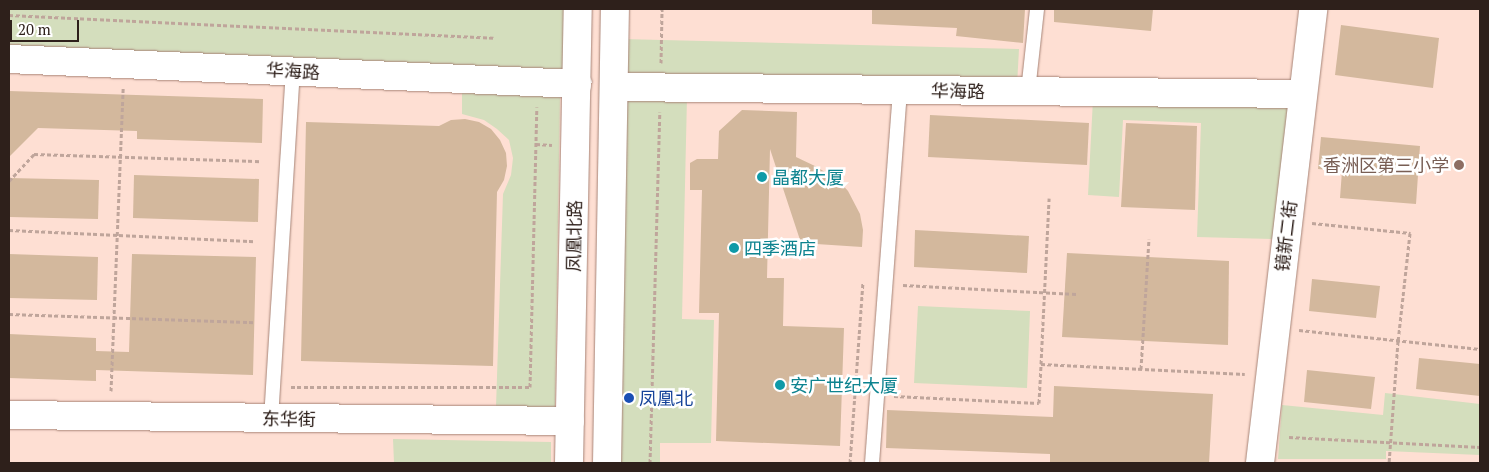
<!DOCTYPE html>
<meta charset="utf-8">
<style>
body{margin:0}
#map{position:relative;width:1489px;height:472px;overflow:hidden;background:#fedfd3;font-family:"PT Serif","Noto Sans SC",serif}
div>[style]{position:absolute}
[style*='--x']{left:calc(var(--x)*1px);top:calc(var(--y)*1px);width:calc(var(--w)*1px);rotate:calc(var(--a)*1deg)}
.green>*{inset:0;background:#d4debd}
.building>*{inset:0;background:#d3b89d}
.path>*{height:3px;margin-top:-1.5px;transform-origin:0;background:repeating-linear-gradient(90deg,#bfa59b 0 4px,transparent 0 6.5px)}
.roads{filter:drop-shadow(0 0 1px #a78477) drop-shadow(0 0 1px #a78477)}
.service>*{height:14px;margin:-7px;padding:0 7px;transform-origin:7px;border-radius:7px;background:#fff}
.minor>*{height:28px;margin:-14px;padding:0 14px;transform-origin:14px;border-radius:14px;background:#fff}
.primary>*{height:28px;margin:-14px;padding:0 14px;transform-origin:14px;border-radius:14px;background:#fff}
.dots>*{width:14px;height:14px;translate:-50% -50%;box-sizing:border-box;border:2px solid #fff;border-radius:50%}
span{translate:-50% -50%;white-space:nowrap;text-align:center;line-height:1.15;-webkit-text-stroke:5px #fff;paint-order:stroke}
.street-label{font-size:18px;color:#2e201b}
.education-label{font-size:18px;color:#785e54}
.right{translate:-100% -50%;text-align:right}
.culture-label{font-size:18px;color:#0d838f}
.left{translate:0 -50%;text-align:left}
.transit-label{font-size:18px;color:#164399}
.frame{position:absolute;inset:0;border:10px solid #2e201b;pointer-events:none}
.scale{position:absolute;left:10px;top:20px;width:69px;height:22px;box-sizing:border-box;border:2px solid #2e201b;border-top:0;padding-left:6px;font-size:15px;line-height:18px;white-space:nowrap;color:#2e201b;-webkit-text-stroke:4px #fff;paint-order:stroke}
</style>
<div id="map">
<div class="green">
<i style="clip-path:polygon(9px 9px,569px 9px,568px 77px,9px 50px)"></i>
<i style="clip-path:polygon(622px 39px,1019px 49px,1017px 85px,620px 80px)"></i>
<i style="clip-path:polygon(462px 92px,560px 96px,555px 407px,496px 407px,503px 194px,511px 175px,513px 158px,509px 140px,497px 129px,484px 120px,462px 114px)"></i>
<i style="clip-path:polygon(618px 95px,687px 97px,682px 319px,714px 320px,711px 443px,660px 443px,660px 463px,612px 463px)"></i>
<i style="clip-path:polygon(1093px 99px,1291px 102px,1275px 239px,1197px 237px,1201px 123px,1123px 120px,1119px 197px,1088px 195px)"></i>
<i style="clip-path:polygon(918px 306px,1030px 311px,1027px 388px,914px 383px)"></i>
<i style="clip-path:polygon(1385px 393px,1480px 404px,1480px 455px,1386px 451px,1386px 459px,1278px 459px,1282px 405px,1383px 415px)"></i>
<i style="clip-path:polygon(393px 439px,551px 442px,551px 463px,394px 463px)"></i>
</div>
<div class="building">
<i style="clip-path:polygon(872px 9px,1025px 9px,1023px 43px,956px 36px,957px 28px,872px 24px)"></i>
<i style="clip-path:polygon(1054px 9px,1153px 9px,1151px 31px,1054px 22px)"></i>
<i style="clip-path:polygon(1341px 25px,1439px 38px,1433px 88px,1335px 75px)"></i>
<i style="clip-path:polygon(9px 91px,263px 99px,262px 143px,137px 139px,137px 131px,38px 128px,9px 157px)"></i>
<i style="clip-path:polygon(742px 110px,797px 112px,796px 157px,817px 167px,839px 181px,848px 191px,860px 214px,863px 230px,862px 247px,801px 243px,770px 149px,767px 278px,784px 278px,783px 326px,844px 328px,840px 446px,716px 441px,719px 313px,699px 313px,702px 190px,690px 190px,690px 163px,697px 159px,718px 159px,719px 131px)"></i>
<i style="clip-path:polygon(930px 115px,1089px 123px,1087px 165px,928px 157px)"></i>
<i style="clip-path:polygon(465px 119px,479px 122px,491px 129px,500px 140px,506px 153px,507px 166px,504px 180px,497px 192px,493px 366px,301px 361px,306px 122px,439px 126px,451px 120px)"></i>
<i style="clip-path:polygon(1126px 123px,1197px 126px,1195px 210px,1121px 207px)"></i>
<i style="clip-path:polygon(1321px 137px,1420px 146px,1416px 204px,1340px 198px,1342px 171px,1318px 169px)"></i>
<i style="clip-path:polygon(134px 175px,259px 179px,258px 222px,133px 218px)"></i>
<i style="clip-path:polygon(9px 178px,99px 180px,98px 219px,9px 217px)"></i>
<i style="clip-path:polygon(915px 230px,1029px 236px,1027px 273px,914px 267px)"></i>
<i style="clip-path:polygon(1067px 253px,1229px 261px,1228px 345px,1062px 337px)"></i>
<i style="clip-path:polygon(9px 254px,98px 257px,97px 300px,9px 298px)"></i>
<i style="clip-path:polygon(132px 254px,256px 257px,253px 375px,96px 370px,96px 381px,9px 378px,9px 334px,96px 338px,96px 351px,129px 352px)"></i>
<i style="clip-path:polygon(1312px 279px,1380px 286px,1376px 318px,1309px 311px)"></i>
<i style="clip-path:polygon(1419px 358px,1480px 364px,1480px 396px,1416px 389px)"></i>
<i style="clip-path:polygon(1307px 370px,1375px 377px,1371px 409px,1304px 402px)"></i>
<i style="clip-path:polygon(1054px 386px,1213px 394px,1209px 463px,1050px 463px,1050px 454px,886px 448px,887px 410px,1053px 417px)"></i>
</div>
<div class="path">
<i style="--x:9;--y:15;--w:485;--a:2.7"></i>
<i style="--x:661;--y:63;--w:54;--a:-88.9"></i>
<i style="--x:536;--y:144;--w:16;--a:4"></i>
<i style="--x:9;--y:181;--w:37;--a:-47"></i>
<i style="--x:34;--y:154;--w:227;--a:1.8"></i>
<i style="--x:1312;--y:223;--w:99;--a:5.8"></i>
<i style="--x:1410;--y:233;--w:109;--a:96.3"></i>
<i style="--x:1398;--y:341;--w:122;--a:94.2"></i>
<i style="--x:9;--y:230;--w:246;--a:2.6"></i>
<i style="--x:903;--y:285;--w:174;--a:3"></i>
<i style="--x:9;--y:314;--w:246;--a:1.9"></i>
<i style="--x:1299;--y:330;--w:182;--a:6"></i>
<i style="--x:1041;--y:364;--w:166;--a:-87.2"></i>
<i style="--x:1141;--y:369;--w:130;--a:-86.5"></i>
<i style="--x:291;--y:387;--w:239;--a:0"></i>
<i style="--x:530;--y:387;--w:280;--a:-88.6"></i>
<i style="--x:111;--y:391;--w:304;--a:-87.7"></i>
<i style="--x:894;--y:396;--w:145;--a:2.8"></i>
<i style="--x:1039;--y:403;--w:39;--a:-87"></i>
<i style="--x:1041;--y:364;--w:204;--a:2.8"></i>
<i style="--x:1289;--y:437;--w:191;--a:3"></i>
<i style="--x:650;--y:463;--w:351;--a:-88.4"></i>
<i style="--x:850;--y:463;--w:181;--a:-85.9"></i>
</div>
<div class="roads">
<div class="service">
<i style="--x:1028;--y:91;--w:82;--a:-83.7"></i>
<i style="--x:271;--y:419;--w:349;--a:-86.4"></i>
<i style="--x:872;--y:463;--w:374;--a:-85.7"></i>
</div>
<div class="minor">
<i style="--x:9;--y:59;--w:569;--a:2.52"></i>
<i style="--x:614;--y:87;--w:689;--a:0.58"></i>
<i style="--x:9;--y:415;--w:561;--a:0.61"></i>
<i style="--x:1260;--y:463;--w:457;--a:-83.3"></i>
</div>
<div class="primary">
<i style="--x:569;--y:463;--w:454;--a:-88.9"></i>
<i style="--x:607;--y:463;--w:454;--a:-89"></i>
</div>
</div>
<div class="dots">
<i style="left:1459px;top:165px;background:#8d6e63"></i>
<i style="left:762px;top:177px;background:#0f9aa8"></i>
<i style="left:734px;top:248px;background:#0f9aa8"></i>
<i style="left:780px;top:385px;background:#0f9aa8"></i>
<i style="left:629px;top:398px;background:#1a4fb4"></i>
</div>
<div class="street-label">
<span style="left:293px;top:71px;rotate:3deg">华海路</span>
<span style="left:958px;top:91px;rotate:1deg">华海路</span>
<span style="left:574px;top:236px;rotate:-89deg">凤凰北路</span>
<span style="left:1286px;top:236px;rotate:-83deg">镜新二街</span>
<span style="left:289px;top:419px;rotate:1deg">东华街</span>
</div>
<div class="education-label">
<span class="right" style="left:1449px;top:165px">香洲区第三小学</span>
</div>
<div class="culture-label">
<span class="left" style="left:772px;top:177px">晶都大厦</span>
<span class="left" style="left:744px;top:248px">四季酒店</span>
<span class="left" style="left:790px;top:385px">安广世纪大厦</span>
</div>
<div class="transit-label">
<span class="left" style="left:639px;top:398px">凤凰北</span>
</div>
<div class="frame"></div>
<div class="scale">20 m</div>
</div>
